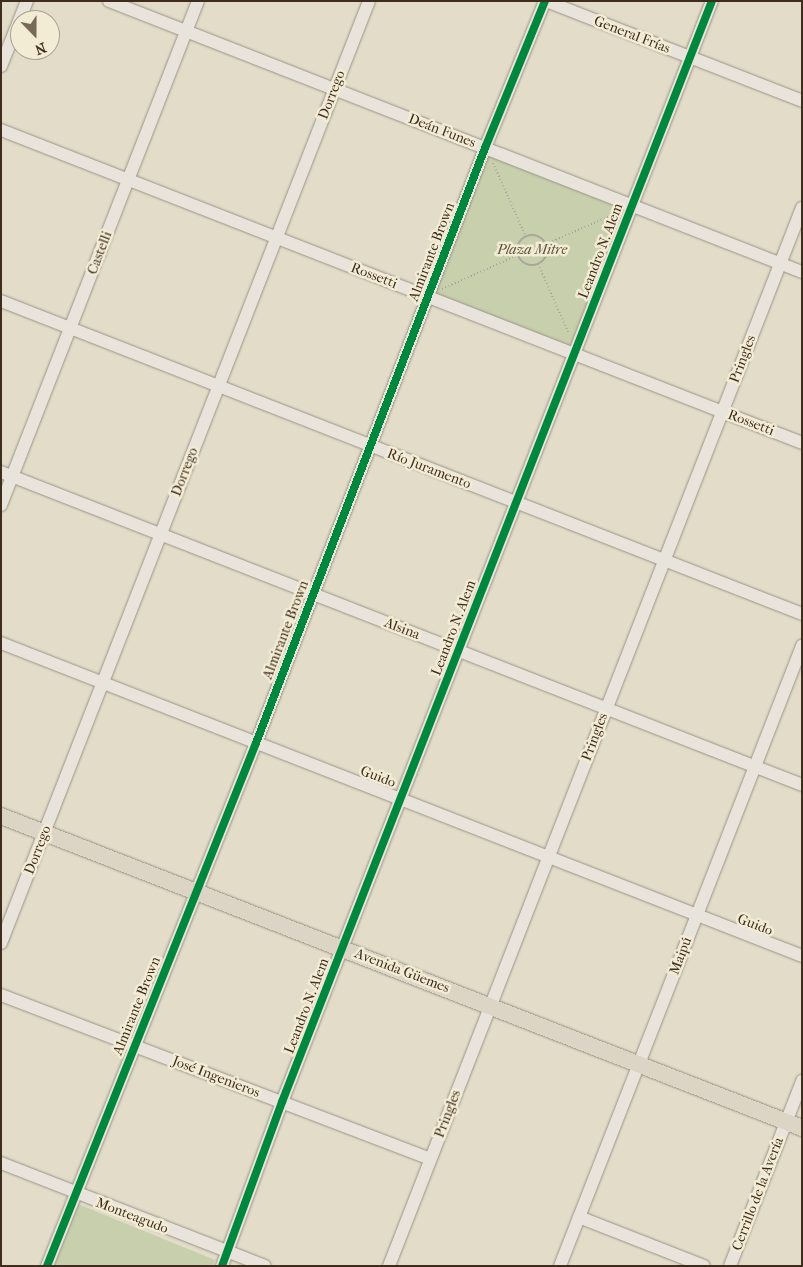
<!DOCTYPE html>
<meta charset="utf-8">
<style>
body{margin:0}
#map{position:relative;width:803px;height:1267px;overflow:hidden;background:#e2dcc8;font-family:"IM FELL French Canon",serif}
div>[style]{position:absolute}
[style*='--x']{left:calc(var(--x)*1px);top:calc(var(--y)*1px);width:calc(var(--w)*1px);rotate:calc(var(--a)*1deg)}
.green>*{inset:0;background:#c8cfac}
.path>*{height:2px;margin-top:-1px;transform-origin:0;background:repeating-linear-gradient(90deg,#aba69d 0 1px,transparent 0 3.5px)}
.path>.ring{margin:-1px;padding:0;box-sizing:content-box;background:none;border:2px solid #aba69d;border-radius:50%}
.roads{filter:drop-shadow(0 0 1px #999387) drop-shadow(0 0 1px #999387)}
.minor>*{height:12px;margin:-6px;padding:0 6px;transform-origin:6px;border-radius:6px;background:#e8e4db}
.major>*{height:16px;margin:-8px;padding:0 8px;transform-origin:8px;border-radius:8px;background:#dcd5c5}
.cycleway>*{height:8px;margin:-4px;padding:0 4px;transform-origin:4px;border-radius:4px;background:#00873e}
span{translate:-50% -50%;white-space:nowrap;text-align:center;line-height:1.15;-webkit-text-stroke:5px #f3ecd4;paint-order:stroke}
.street-label{font-size:14px;color:#3e2c1d}
.park-label{font-size:14px;color:#5b523b;font-style:italic}
.frame{position:absolute;inset:0;border:2px solid #3e2c1d;pointer-events:none}
.north{position:absolute;left:10px;top:10px;width:50px;height:50px;box-sizing:border-box;background:#f3ecd4;border:1px solid #ab9f8b;border-radius:50%;rotate:158deg;font-size:14px;font-weight:700;line-height:20px;text-align:center;color:#3e2c1d}
.north::after{content:'';display:block;margin:auto;width:18px;height:22px;background:#776a59;clip-path:polygon(50% 0,100% 100%,50% 72%,0 100%)}
</style>
<div id="map">
<div class="green">
<i style="clip-path:polygon(487px 151px,630px 208px,575px 348px,432px 293px)"></i>
<i style="clip-path:polygon(78px 1204px,215px 1260px,213px 1266px,53px 1266px)"></i>
</div>
<div class="path">
<i style="--x:493;--y:163;--w:81;--a:66"></i>
<i class="ring" style="left:517px;top:235px;width:28px;height:28px"></i>
<i style="--x:546;--y:244;--w:77;--a:-23.6"></i>
<i style="--x:538;--y:264;--w:77;--a:66.1"></i>
<i style="--x:442;--y:289;--w:83;--a:-24.1"></i>
</div>
<div class="roads">
<div class="minor">
<i style="--x:109;--y:1;--w:744;--a:21.36"></i>
<i style="--x:546;--y:1;--w:275;--a:21.3"></i>
<i style="--x:1;--y:66;--w:70;--a:-68.2"></i>
<i style="--x:1;--y:130;--w:860;--a:21.34"></i>
<i style="--x:1;--y:301;--w:860;--a:21.34"></i>
<i style="--x:1;--y:472;--w:860;--a:21.34"></i>
<i style="--x:1;--y:505;--w:541;--a:-68.65"></i>
<i style="--x:1;--y:643;--w:860;--a:21.34"></i>
<i style="--x:1;--y:943;--w:1011;--a:-68.66"></i>
<i style="--x:1;--y:995;--w:459;--a:20.9"></i>
<i style="--x:1;--y:1163;--w:283;--a:21.3"></i>
<i style="--x:579;--y:1217;--w:134;--a:21.4"></i>
<i style="--x:47;--y:1266;--w:563;--a:-68.22"></i>
<i style="--x:256;--y:743;--w:638;--a:-68.95"></i>
<i style="--x:485;--y:148;--w:159;--a:-67.8"></i>
<i style="--x:222;--y:1266;--w:175;--a:-69.9"></i>
<i style="--x:282;--y:1102;--w:1182;--a:-68.67"></i>
<i style="--x:389;--y:1266;--w:1136;--a:-68.68"></i>
<i style="--x:560;--y:1266;--w:666;--a:-68.68"></i>
<i style="--x:730;--y:1266;--w:199;--a:-68.7"></i>
</div>
<div class="major">
<i style="--x:1;--y:816;--w:860;--a:21.28"></i>
</div>
</div>
<div class="cycleway">
<i style="--x:47;--y:1266;--w:563;--a:-68.22"></i>
<i style="--x:256;--y:743;--w:638;--a:-68.95"></i>
<i style="--x:485;--y:148;--w:159;--a:-67.8"></i>
<i style="--x:222;--y:1266;--w:175;--a:-69.9"></i>
<i style="--x:282;--y:1102;--w:1182;--a:-68.67"></i>
</div>
<div class="street-label">
<span style="left:632px;top:35px;rotate:21deg">General Frías</span>
<span style="left:332px;top:95px;rotate:-69deg">Dorrego</span>
<span style="left:442px;top:131px;rotate:21deg">Deán Funes</span>
<span style="left:601px;top:251px;rotate:-69deg">Leandro N. Alem</span>
<span style="left:432px;top:252px;rotate:-69deg">Almirante Brown</span>
<span style="left:100px;top:253px;rotate:-69deg">Castelli</span>
<span style="left:374px;top:276px;rotate:21deg">Rossetti</span>
<span style="left:743px;top:359px;rotate:-69deg">Pringles</span>
<span style="left:751px;top:423px;rotate:21deg">Rossetti</span>
<span style="left:429px;top:469px;rotate:21deg">Río Juramento</span>
<span style="left:185px;top:472px;rotate:-69deg">Dorrego</span>
<span style="left:454px;top:628px;rotate:-69deg">Leandro N. Alem</span>
<span style="left:402px;top:629px;rotate:21deg">Alsina</span>
<span style="left:286px;top:630px;rotate:-69deg">Almirante Brown</span>
<span style="left:595px;top:737px;rotate:-69deg">Pringles</span>
<span style="left:378px;top:777px;rotate:21deg">Guido</span>
<span style="left:38px;top:850px;rotate:-69deg">Dorrego</span>
<span style="left:755px;top:925px;rotate:21deg">Guido</span>
<span style="left:681px;top:956px;rotate:-69deg">Maipú</span>
<span style="left:402px;top:971px;rotate:21deg">Avenida Güemes</span>
<span style="left:137px;top:1006px;rotate:-68deg">Almirante Brown</span>
<span style="left:307px;top:1006px;rotate:-69deg">Leandro N. Alem</span>
<span style="left:216px;top:1077px;rotate:21deg">José Ingenieros</span>
<span style="left:448px;top:1114px;rotate:-69deg">Pringles</span>
<span style="left:758px;top:1194px;rotate:-69deg">Cerrillo de la Avería</span>
<span style="left:132px;top:1216px;rotate:21deg">Monteagudo</span>
</div>
<div class="park-label">
<span style="left:532px;top:250px">Plaza Mitre</span>
</div>
<div class="frame"></div>
<div class="north">N</div>
</div>
